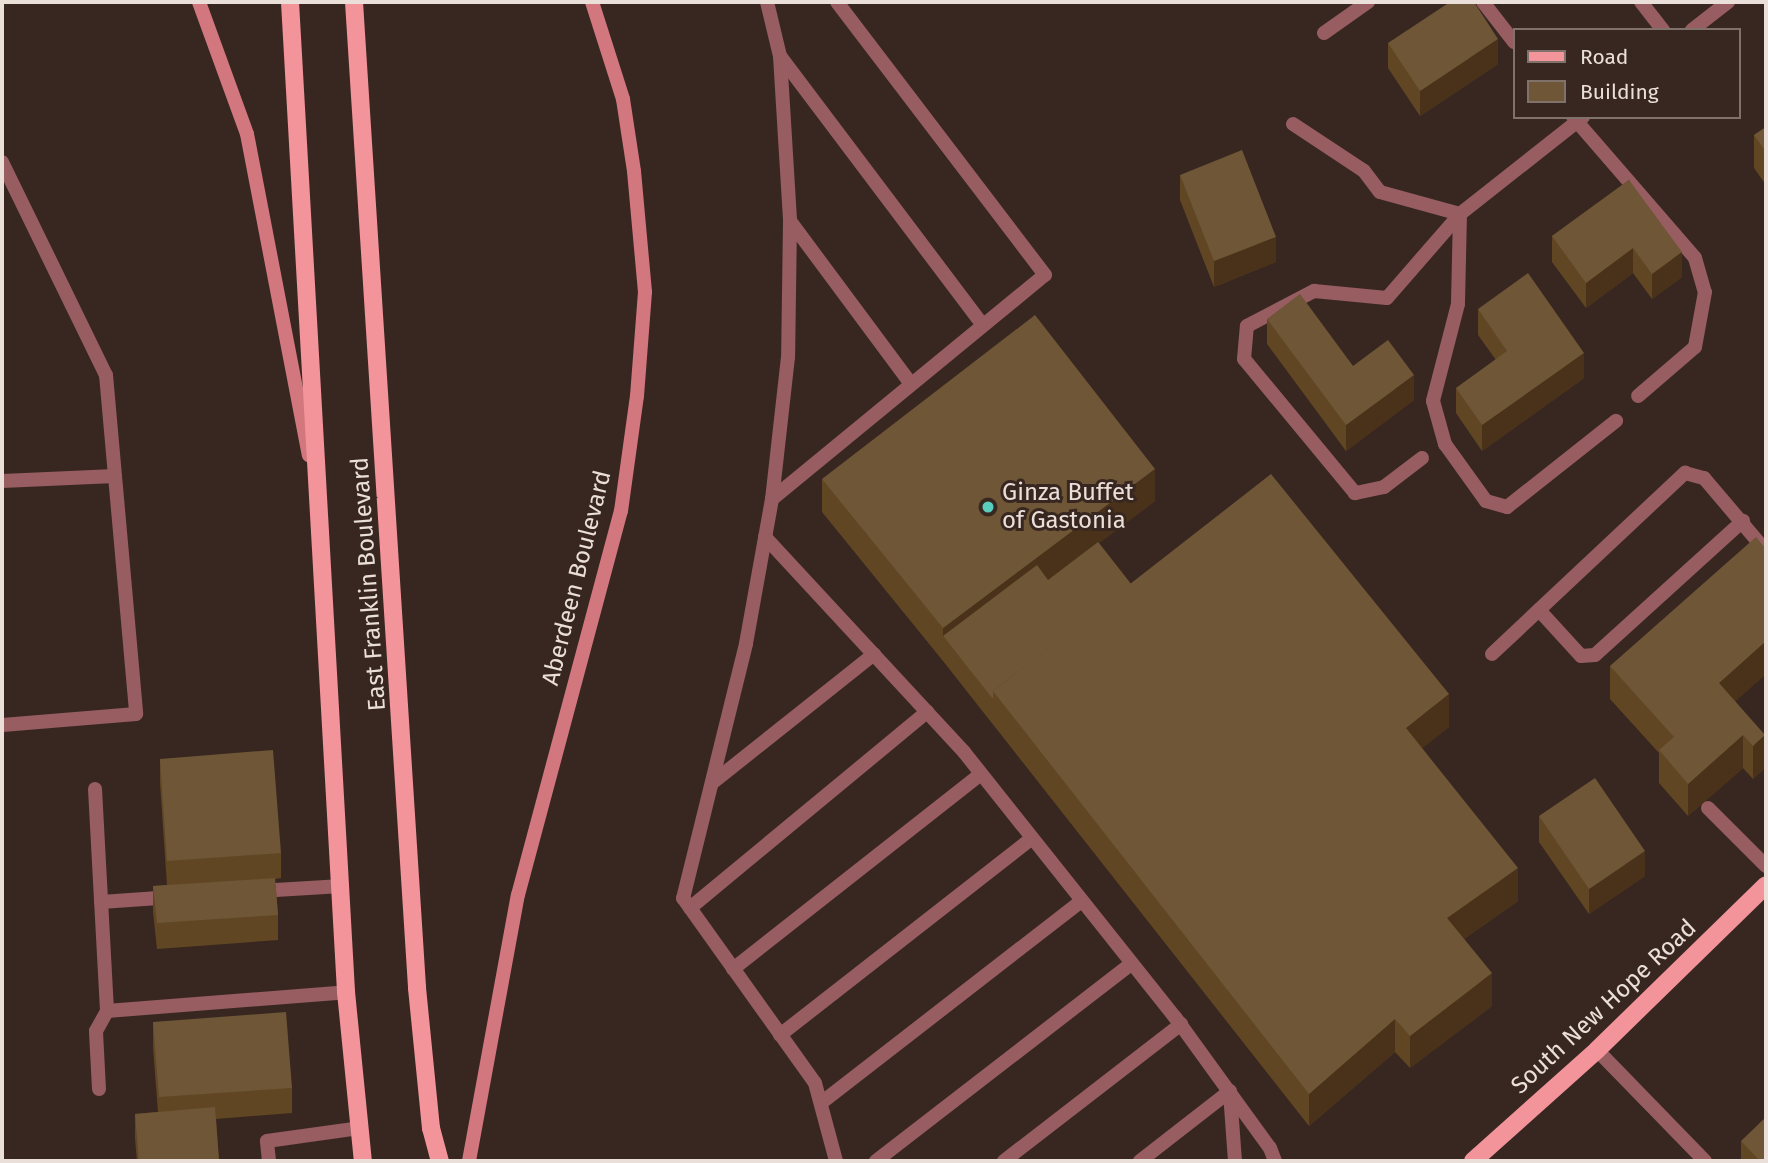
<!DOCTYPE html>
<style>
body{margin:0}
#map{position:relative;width:1768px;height:1163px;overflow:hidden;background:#382720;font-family:"Fira Sans",sans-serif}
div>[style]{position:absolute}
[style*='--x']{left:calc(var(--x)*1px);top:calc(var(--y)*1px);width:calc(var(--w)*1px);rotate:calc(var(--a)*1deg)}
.lane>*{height:14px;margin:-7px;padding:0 7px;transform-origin:7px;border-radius:7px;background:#975d61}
.street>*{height:14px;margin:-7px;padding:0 7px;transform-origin:7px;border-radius:7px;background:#975d61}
.secondary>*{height:14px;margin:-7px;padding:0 7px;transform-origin:7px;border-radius:7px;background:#d2777e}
.primary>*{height:18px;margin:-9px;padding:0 9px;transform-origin:9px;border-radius:9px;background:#f3949b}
.wall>*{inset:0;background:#604622}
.shaded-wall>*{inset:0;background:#493219}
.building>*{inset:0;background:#6e5636}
.dots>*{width:19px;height:19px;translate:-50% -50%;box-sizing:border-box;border:4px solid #382720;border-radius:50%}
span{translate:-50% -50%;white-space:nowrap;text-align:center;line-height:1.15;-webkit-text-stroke:6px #382720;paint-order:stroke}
.poi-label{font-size:24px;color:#ebdfda}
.left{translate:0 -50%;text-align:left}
.street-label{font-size:24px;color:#ebdfda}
.frame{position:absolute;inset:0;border:4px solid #ebdfda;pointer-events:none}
.legend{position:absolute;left:1513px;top:28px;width:228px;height:91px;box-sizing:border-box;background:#382720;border:2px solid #80716a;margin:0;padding:9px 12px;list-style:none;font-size:21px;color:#ebdfda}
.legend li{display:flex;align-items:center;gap:14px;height:35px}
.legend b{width:35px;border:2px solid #80716a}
</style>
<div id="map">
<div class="lane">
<i style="--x:1483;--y:2;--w:51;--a:52.2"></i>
<i style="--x:1641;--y:2;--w:36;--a:52"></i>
<i style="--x:1324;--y:33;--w:54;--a:-35.2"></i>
<i style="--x:780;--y:56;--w:337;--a:53"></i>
<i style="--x:1573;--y:117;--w:186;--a:49.1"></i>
<i style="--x:1695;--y:258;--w:35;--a:74"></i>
<i style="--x:1705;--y:292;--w:56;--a:100.3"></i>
<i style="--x:1695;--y:347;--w:75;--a:139.3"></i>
<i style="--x:1293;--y:124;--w:85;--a:33.5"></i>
<i style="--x:1364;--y:171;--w:26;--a:53"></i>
<i style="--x:1380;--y:192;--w:83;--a:15.4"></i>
<i style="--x:2;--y:162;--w:237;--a:64"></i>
<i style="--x:106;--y:375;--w:340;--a:84.9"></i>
<i style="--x:136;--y:714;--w:134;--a:175.3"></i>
<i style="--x:1460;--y:214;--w:90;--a:91.3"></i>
<i style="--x:1458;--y:304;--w:100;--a:104.5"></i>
<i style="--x:1433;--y:401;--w:45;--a:74.4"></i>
<i style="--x:1445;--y:444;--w:70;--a:54.3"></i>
<i style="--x:1486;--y:501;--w:22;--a:16"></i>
<i style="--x:1507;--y:507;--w:139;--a:-38.3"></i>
<i style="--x:790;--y:221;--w:203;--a:53.4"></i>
<i style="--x:1422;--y:458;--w:48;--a:142.7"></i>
<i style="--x:1384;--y:487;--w:30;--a:168"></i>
<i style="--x:1355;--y:493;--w:174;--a:-129.6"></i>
<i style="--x:1244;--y:359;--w:33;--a:-85"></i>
<i style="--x:1247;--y:326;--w:76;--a:-27.6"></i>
<i style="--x:1314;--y:291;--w:73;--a:5.5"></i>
<i style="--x:1387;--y:298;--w:111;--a:-49"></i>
<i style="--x:2;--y:481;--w:113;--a:-2.5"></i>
<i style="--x:772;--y:499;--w:353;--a:-39.4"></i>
<i style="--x:1045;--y:275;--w:343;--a:-127.3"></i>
<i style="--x:765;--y:537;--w:293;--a:47.2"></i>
<i style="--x:964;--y:752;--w:339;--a:51.5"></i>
<i style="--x:1175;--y:1017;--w:162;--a:54.1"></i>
<i style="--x:1270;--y:1148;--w:14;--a:69"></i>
<i style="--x:1539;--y:610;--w:62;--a:47.6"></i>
<i style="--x:1581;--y:656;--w:14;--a:-4"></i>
<i style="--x:1595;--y:655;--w:200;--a:-42.2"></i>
<i style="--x:1492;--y:654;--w:265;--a:-43.2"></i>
<i style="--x:1685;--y:473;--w:20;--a:15"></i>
<i style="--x:1704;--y:478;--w:96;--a:49.7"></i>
<i style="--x:712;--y:783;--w:207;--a:-38.5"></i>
<i style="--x:95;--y:789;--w:222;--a:86.9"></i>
<i style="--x:107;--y:1011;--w:240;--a:-4.5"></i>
<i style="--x:1708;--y:808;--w:82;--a:45"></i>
<i style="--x:259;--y:891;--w:83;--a:-3.4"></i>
<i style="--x:101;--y:902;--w:72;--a:-4"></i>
<i style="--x:690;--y:908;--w:308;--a:-39.6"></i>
<i style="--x:733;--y:969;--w:315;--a:-38.2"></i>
<i style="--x:780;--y:1035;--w:318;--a:-38"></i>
<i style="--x:99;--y:1089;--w:58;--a:-93"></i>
<i style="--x:96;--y:1031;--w:23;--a:-61"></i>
<i style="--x:1230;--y:1093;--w:68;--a:85.8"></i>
<i style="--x:821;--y:1103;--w:328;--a:-37.8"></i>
<i style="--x:269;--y:1161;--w:20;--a:-96"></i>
<i style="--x:267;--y:1141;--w:93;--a:-8"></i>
<i style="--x:876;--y:1161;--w:322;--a:-37.7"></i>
<i style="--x:1004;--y:1161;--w:224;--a:-37.7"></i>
<i style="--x:1140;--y:1161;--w:114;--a:-37.9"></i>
</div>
<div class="street">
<i style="--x:767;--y:2;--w:56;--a:76.5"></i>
<i style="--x:780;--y:56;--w:165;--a:86.5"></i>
<i style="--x:790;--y:221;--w:136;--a:90.8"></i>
<i style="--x:788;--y:357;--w:143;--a:96.4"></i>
<i style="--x:772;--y:499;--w:147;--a:100.2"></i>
<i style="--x:746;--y:644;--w:262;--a:103.9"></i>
<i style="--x:683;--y:898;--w:227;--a:54.5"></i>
<i style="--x:815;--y:1083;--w:81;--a:74.9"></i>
<i style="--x:1692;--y:30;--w:46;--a:-37.9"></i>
<i style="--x:1460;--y:214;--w:157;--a:-38.3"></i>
<i style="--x:1597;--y:1050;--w:155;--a:45.8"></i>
</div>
<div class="secondary">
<i style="--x:199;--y:2;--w:140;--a:70"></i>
<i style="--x:247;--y:134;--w:327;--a:79.1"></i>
<i style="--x:469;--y:1161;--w:270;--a:-79.6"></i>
<i style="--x:518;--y:895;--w:398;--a:-75"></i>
<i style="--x:621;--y:511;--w:116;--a:-82.1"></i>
<i style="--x:637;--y:396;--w:104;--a:-85.6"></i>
<i style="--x:645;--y:292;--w:121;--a:-95.2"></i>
<i style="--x:634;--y:171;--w:73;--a:-98.7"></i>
<i style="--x:623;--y:99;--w:102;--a:-107.7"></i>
</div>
<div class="primary">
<i style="--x:290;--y:2;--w:992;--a:86.76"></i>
<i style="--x:346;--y:992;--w:170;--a:84.3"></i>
<i style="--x:354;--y:2;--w:988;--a:86.34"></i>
<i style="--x:417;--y:988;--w:141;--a:84.3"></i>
<i style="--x:431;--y:1128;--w:34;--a:75"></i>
<i style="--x:1473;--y:1161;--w:166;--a:-41.8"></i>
<i style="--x:1597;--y:1050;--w:236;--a:-44.3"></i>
</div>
<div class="wall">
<i style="clip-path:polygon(1388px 43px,1498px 64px,1420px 116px,1388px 68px)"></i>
<i style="clip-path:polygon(1766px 127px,1766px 185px,1754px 168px,1754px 135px)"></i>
<i style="clip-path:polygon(1180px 175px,1276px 262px,1214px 287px,1180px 200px)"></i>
<i style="clip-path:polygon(1629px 180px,1682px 277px,1652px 299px,1633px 273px,1586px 308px,1552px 262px,1552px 236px)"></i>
<i style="clip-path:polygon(1478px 309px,1584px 378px,1482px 451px,1456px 413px,1456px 388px,1496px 360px,1478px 335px)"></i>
<i style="clip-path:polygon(1267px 319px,1353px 366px,1414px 400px,1346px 451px,1267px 344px)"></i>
<i style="clip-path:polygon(822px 479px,1155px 501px,1099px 543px,1131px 584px,1449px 727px,1422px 748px,1518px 901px,1464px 939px,1492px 1006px,1410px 1068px,1395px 1052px,1309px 1126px,943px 661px,822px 512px)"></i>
<i style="clip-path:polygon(1766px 549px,1766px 674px,1735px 701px,1765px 768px,1753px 779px,1743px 768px,1688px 816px,1659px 783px,1659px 753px,1610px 699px,1610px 666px)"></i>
<i style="clip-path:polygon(160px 759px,281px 853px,281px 878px,275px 879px,278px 915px,278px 940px,157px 949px,153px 912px,153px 886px,167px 885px,160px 784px)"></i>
<i style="clip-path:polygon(1539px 816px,1645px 876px,1589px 914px,1539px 842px)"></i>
<i style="clip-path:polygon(153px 1022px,292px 1088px,292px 1113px,216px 1119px,219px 1161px,137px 1161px,135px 1139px,135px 1114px,158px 1112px,153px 1048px)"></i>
<i style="clip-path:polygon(1741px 1141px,1766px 1161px,1741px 1161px)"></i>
</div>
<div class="shaded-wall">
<i style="clip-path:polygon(1498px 39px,1498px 64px,1420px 116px,1420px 91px)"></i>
<i style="clip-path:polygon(1276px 237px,1276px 262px,1214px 287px,1214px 261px)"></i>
<i style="clip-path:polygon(1633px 248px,1633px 273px,1586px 308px,1586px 283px)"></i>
<i style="clip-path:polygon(1682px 252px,1682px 277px,1652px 299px,1652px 274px)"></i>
<i style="clip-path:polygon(1584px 353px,1584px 378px,1482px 451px,1482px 425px)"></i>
<i style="clip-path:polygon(1414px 375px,1414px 400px,1346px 451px,1346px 425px)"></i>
<i style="clip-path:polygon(1155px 469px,1155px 501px,956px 652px,943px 636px,943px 628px)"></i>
<i style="clip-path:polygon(1766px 641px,1766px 674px,1719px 716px,1719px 683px)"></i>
<i style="clip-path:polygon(1449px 694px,1449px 727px,1406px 761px,1406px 728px)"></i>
<i style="clip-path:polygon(1743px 735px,1743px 768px,1688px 816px,1688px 784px)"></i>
<i style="clip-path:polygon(1765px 735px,1765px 768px,1753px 779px,1753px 746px)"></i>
<i style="clip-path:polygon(1645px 851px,1645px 876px,1589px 914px,1589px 889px)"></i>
<i style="clip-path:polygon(1518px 868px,1518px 901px,1447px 951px,1447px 918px)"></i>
<i style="clip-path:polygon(1492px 973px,1492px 1006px,1410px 1068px,1410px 1036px)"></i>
<i style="clip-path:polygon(1395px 1019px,1395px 1052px,1309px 1126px,1309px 1094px)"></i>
</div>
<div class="building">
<i style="clip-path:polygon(1450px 2px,1474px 2px,1498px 39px,1420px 91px,1388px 43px)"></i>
<i style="clip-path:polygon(1766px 127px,1766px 152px,1754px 135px)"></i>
<i style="clip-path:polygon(1242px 150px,1276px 237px,1214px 261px,1180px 175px)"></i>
<i style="clip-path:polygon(1629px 180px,1682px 252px,1652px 274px,1633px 248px,1586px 283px,1552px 236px)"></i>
<i style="clip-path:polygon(1528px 273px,1584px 353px,1482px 425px,1456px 388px,1507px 351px,1478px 309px)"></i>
<i style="clip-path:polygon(1300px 294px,1353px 366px,1388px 340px,1414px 375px,1346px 425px,1267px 319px)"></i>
<i style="clip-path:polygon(1035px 315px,1155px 469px,943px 628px,822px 479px)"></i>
<i style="clip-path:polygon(1271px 474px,1449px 694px,1406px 728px,1518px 868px,1447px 918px,1492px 973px,1410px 1036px,1395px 1019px,1309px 1094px,993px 691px)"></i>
<i style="clip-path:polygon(1756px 537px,1766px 549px,1766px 641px,1719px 683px,1765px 735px,1753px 746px,1743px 735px,1688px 784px,1659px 750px,1674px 737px,1610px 666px)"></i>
<i style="clip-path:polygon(1098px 542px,1131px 584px,993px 691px,993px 699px,943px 636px,1037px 565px,1048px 580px)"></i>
<i style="clip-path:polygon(273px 750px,281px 853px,167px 861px,160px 759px)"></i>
<i style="clip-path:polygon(1595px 778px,1645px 851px,1589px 889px,1539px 816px)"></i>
<i style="clip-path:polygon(275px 878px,278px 915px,157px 923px,153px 886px)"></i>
<i style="clip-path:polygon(286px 1012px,292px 1088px,159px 1097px,153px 1022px)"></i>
<i style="clip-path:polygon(215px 1107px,219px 1161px,139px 1161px,135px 1114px)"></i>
<i style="clip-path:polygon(1766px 1117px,1766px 1161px,1760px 1161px,1741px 1141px)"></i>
</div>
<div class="dots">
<i style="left:988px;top:507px;background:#59cebf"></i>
</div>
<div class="poi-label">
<span class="left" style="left:1002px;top:507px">Ginza Buffet<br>of Gastonia</span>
</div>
<div class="street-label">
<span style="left:577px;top:578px;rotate:-76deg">Aberdeen Boulevard</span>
<span style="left:369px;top:584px;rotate:-94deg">East Franklin Boulevard</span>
<span style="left:1604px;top:1007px;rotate:-43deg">South New Hope Road</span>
</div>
<div class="frame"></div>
<ul class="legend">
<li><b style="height:9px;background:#f3949b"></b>Road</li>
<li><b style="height:19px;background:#6e5636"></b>Building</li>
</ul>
</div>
